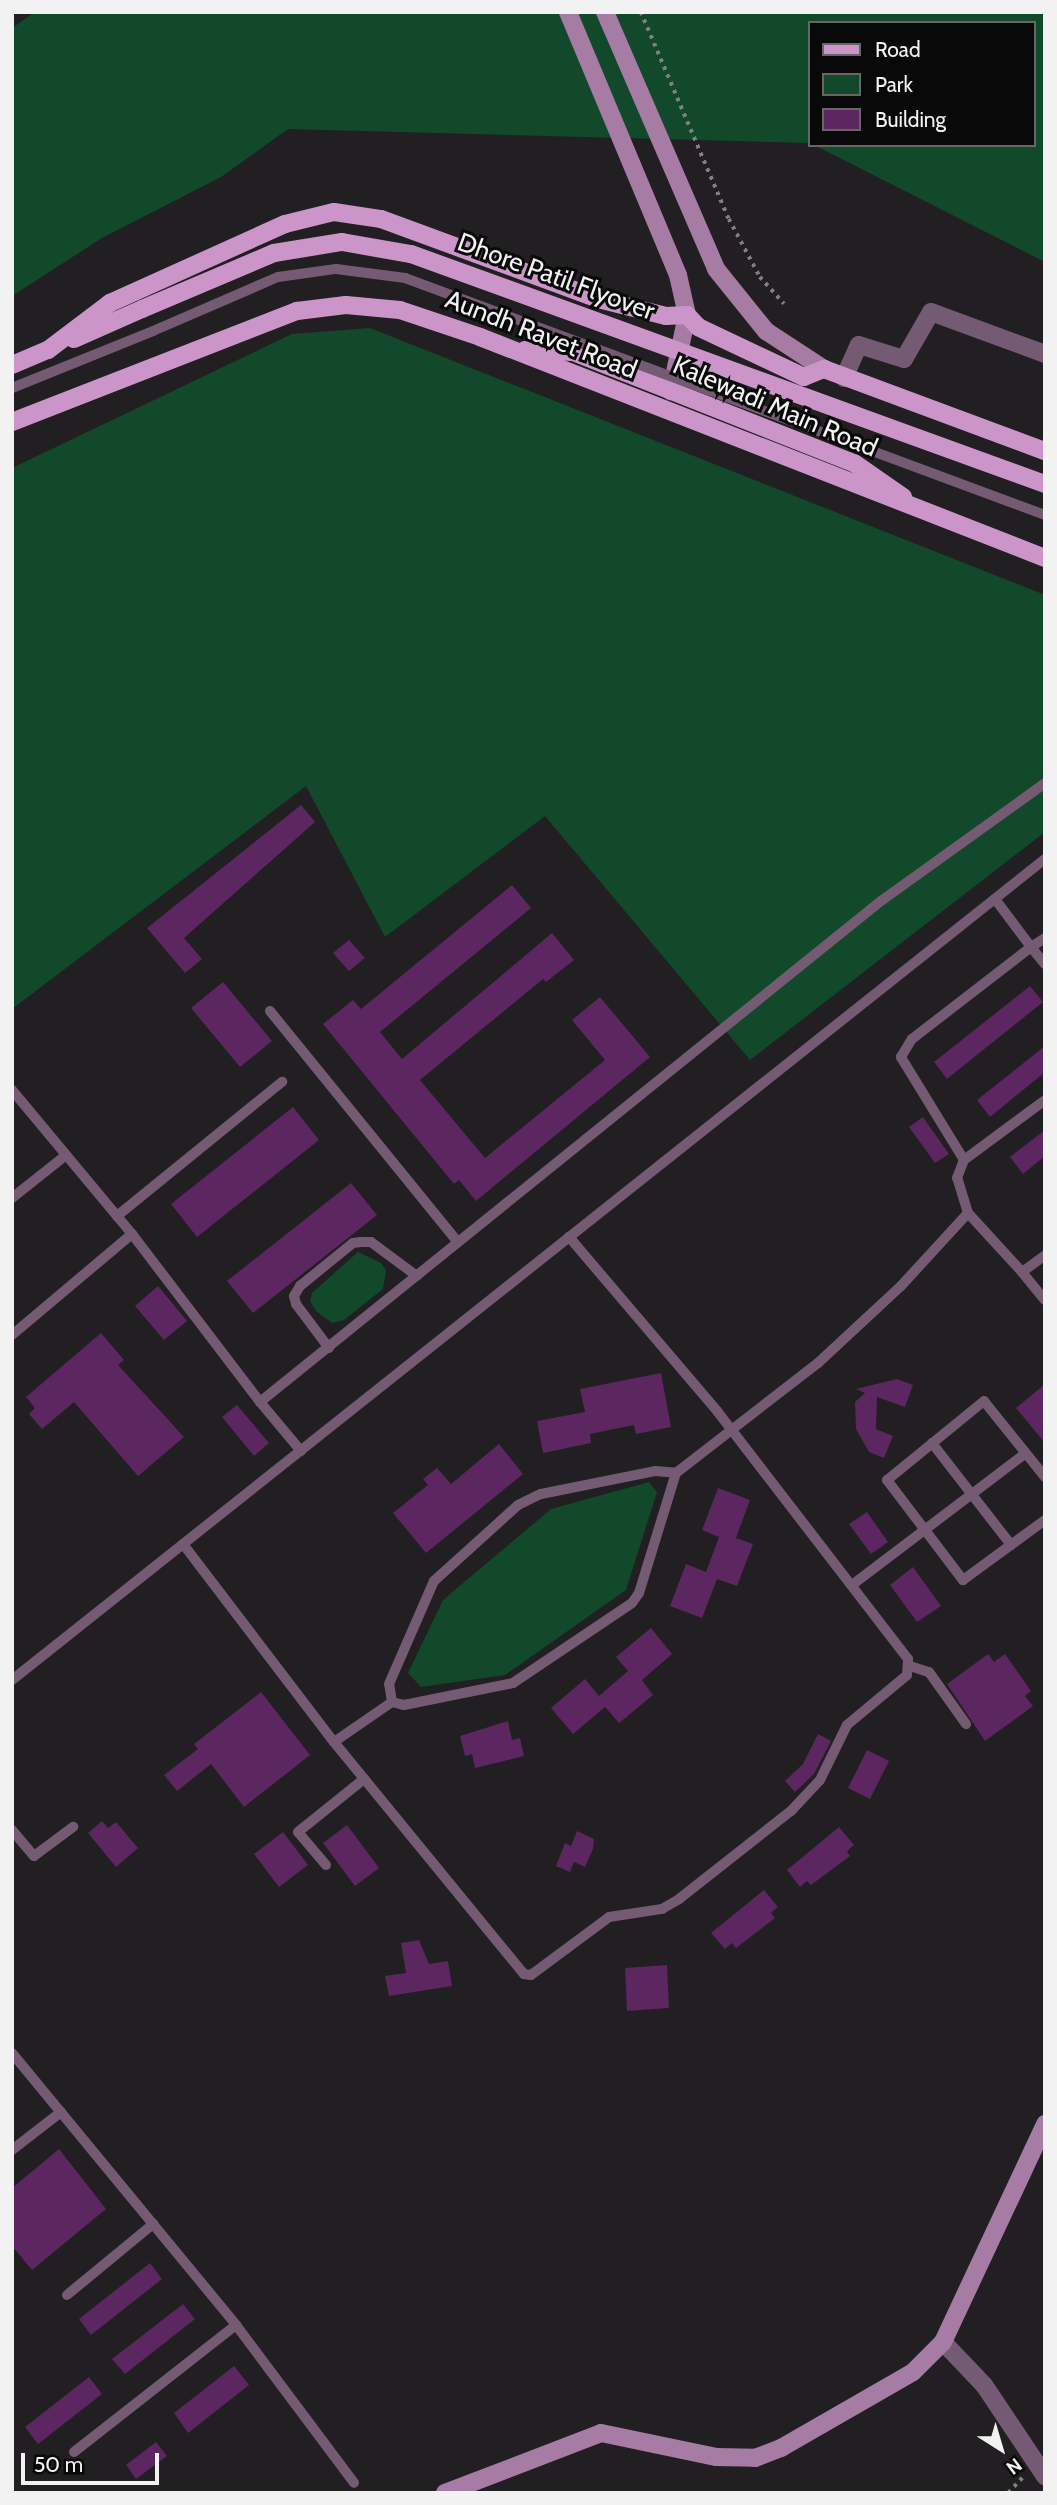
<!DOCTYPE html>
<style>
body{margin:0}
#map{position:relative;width:1057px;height:2505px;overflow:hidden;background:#211f21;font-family:Cabin,sans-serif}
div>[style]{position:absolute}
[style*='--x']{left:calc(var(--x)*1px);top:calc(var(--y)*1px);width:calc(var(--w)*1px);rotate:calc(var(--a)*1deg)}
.green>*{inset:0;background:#12492a}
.building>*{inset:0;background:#5c2661}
.path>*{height:3.5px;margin-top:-1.75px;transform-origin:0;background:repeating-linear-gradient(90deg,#818081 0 3.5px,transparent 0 8.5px)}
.service>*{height:10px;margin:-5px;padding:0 5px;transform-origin:5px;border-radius:5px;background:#755a73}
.minor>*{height:18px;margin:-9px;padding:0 9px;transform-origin:9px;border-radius:9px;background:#755a73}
.secondary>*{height:18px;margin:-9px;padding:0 9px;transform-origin:9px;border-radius:9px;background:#a67ba4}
.primary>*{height:18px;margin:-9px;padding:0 9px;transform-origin:9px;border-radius:9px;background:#cc95c9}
.service-bridge>*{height:10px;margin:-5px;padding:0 5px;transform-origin:5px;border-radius:5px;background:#755a73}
.primary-bridge>*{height:18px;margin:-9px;padding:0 9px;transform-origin:9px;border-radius:9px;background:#cc95c9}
span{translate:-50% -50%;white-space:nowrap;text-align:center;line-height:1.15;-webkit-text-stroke:6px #0a090a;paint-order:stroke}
.street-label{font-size:26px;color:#f3f2f3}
.frame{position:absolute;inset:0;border:14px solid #f3f2f3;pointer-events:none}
.legend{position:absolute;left:808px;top:21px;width:228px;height:126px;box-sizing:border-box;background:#0a090a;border:2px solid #676667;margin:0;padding:9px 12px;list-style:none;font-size:21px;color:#f3f2f3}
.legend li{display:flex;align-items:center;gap:14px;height:35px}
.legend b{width:35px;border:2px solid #676667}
.north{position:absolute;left:966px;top:2414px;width:70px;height:70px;-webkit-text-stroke:5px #0a090a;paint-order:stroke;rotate:143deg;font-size:19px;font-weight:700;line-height:28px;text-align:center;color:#f3f2f3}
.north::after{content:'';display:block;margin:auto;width:24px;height:32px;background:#f3f2f3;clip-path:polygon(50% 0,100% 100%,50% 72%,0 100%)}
.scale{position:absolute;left:21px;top:2453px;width:138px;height:32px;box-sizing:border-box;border:4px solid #f3f2f3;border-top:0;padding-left:9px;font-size:21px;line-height:24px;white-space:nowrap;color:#f3f2f3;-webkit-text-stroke:5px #0a090a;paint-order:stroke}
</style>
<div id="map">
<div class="green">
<i style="clip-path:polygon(35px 12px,1045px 12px,1045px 262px,814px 145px,1034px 145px,1034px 23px,810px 23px,810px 143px,288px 129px,221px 177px,102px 238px,12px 296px,12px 28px)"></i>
<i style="clip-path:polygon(370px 328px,1045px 595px,1045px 832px,750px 1060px,545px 816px,385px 937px,306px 786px,12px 1009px,12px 468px,292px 334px)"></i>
<i style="clip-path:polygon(358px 1252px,381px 1263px,386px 1270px,383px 1289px,344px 1320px,332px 1323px,316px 1311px,310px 1301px,312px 1293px)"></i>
<i style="clip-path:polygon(649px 1482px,657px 1492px,626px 1590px,505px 1675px,421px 1687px,408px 1673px,443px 1600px,551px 1509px)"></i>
</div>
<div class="building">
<i style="clip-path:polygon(301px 805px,315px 822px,184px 938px,202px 959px,185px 973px,147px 928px)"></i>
<i style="clip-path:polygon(512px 885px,531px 908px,380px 1032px,402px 1059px,552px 933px,574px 960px,546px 982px,543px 979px,420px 1080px,485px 1158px,605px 1060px,572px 1020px,600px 997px,650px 1057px,476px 1201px,459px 1180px,454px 1184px,323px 1024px,353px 1000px,361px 1009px)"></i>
<i style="clip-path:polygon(349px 940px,365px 958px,349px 971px,333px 953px)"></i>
<i style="clip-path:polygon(223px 982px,272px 1041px,240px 1067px,191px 1008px)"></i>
<i style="clip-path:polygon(1030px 986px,1043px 1002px,947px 1079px,934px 1062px)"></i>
<i style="clip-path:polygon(1045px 1046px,1045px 1072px,990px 1117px,977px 1100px)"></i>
<i style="clip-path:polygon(293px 1107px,319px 1140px,197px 1237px,171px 1204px)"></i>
<i style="clip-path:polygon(923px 1117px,949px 1154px,935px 1163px,909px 1127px)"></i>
<i style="clip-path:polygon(1045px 1130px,1045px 1156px,1023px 1174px,1010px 1157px)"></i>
<i style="clip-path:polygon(351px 1183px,377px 1215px,253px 1313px,227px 1281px)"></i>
<i style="clip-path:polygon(158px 1286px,187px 1321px,164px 1340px,135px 1306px)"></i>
<i style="clip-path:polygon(101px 1333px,124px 1360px,118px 1365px,184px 1437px,138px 1476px,74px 1402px,42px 1429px,29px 1414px,35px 1408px,26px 1397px)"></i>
<i style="clip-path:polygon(661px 1373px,671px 1427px,636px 1434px,634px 1425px,590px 1434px,591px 1443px,543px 1453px,537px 1421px,585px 1412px,580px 1389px)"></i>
<i style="clip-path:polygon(897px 1379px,913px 1385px,905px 1407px,877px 1397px,876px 1429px,893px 1436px,884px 1458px,869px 1452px,856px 1429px,855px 1402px,865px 1393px,856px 1389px)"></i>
<i style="clip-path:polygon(1045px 1384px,1045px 1443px,1016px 1408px)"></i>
<i style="clip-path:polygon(237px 1405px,269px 1443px,254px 1456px,222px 1417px)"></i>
<i style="clip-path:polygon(499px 1444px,523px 1474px,426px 1553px,393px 1513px,428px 1485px,423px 1479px,437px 1468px,451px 1484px)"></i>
<i style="clip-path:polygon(718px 1488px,750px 1500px,736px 1538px,753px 1544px,737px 1586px,717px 1579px,702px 1618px,670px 1606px,686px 1564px,706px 1572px,719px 1537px,702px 1530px)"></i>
<i style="clip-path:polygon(867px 1512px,888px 1542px,871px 1554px,849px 1524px)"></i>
<i style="clip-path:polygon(913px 1567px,941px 1606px,917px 1622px,890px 1585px)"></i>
<i style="clip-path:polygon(651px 1628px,672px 1654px,642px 1680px,653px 1695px,619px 1723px,605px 1707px,573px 1734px,551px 1708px,585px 1679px,599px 1696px,628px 1671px,616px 1657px)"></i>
<i style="clip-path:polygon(988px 1654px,994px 1662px,1005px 1654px,1031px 1691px,1025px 1696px,1033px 1706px,985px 1741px,947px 1684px)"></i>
<i style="clip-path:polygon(261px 1692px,310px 1755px,244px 1807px,211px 1764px,177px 1791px,164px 1775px,198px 1749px,194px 1744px)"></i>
<i style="clip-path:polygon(508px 1721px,512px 1740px,520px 1738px,524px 1756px,475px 1768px,472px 1754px,465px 1756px,460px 1736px)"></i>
<i style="clip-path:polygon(818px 1734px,831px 1741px,814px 1774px,795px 1792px,785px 1781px,803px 1764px)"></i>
<i style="clip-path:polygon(867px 1750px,889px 1761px,870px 1799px,848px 1788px)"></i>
<i style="clip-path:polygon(102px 1821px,108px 1828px,116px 1822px,138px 1848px,116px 1867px,88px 1833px)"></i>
<i style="clip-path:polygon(347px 1825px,379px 1868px,355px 1886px,323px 1843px)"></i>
<i style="clip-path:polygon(839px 1827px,854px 1845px,847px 1851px,850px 1856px,811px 1885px,807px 1881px,800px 1887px,787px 1870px)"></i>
<i style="clip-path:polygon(577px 1831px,594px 1839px,593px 1849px,585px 1867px,574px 1862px,570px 1872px,556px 1866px,565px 1843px,571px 1846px)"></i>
<i style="clip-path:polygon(283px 1832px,308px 1865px,279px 1887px,254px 1854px)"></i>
<i style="clip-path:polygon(764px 1890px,778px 1907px,771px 1913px,775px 1918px,736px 1948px,732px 1943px,725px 1949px,711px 1933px)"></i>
<i style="clip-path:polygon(419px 1940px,429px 1964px,448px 1961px,452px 1986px,389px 1996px,385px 1976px,406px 1973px,401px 1943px)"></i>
<i style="clip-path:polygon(667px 1965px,669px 2008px,627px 2011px,625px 1968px)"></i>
<i style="clip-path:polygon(59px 2149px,106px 2209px,32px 2270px,12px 2246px,12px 2188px)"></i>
<i style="clip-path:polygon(150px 2263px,162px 2279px,91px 2335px,79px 2319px)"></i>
<i style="clip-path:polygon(183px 2304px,195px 2319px,125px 2374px,112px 2359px)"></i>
<i style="clip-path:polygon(234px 2366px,249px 2385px,188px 2433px,174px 2413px)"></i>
<i style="clip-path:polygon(89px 2377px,102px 2394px,38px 2444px,25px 2427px)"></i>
<i style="clip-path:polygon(156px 2442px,167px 2456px,136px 2479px,126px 2465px)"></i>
</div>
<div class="path">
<i style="--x:641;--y:12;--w:225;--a:67"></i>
<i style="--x:729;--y:219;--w:66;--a:61.9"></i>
<i style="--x:760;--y:277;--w:36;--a:48"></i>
<i style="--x:1008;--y:2493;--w:23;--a:-47"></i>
</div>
<div class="service">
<i style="--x:12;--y:388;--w:152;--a:-22"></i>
<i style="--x:1045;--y:938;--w:17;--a:147"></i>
<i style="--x:1031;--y:947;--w:22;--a:51"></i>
<i style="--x:270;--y:1011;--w:298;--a:50.9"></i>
<i style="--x:12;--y:1090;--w:187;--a:50.2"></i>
<i style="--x:132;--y:1234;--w:211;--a:52.7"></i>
<i style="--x:964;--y:1160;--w:101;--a:-36.5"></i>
<i style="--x:12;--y:1198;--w:69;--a:-38.5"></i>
<i style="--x:968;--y:1213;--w:80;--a:47.5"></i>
<i style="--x:1022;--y:1272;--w:29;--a:-36"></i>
<i style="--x:117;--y:1216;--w:213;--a:-39.1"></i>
<i style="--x:1022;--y:1272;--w:36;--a:51"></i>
<i style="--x:12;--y:1335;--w:157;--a:-40.1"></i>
<i style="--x:329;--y:1348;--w:55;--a:-126.9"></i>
<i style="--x:296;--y:1304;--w:8;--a:-104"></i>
<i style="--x:294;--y:1296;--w:12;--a:-59"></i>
<i style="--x:300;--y:1286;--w:68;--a:-39.1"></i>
<i style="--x:353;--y:1243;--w:8;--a:-7"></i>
<i style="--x:361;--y:1242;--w:10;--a:0"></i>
<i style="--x:371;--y:1242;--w:57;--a:36.5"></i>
<i style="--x:932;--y:1443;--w:129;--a:52.2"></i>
<i style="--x:301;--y:1451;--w:64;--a:-129.9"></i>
<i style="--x:260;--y:1402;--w:798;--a:-38.9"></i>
<i style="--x:881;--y:901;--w:202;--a:-35.7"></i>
<i style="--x:1045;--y:1477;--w:97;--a:-128.8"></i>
<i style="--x:984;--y:1401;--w:125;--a:140.8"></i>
<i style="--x:887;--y:1480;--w:126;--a:52.8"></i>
<i style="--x:963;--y:1580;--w:102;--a:-36.2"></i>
<i style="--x:183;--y:1544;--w:249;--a:52.7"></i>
<i style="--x:334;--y:1742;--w:300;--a:50.7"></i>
<i style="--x:524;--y:1974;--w:7;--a:8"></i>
<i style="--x:531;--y:1975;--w:97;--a:-36.6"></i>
<i style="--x:609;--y:1917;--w:54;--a:-8.6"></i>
<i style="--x:662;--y:1909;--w:20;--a:-30"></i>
<i style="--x:679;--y:1899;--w:142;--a:-38.2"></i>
<i style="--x:791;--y:1811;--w:42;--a:-46.9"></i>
<i style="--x:820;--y:1780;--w:61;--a:-63.9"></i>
<i style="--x:847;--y:1725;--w:78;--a:-39.8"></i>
<i style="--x:907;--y:1675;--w:16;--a:-86"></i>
<i style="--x:908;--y:1659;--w:312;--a:-127.6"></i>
<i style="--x:718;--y:1412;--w:230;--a:-130.4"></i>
<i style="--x:852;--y:1585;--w:218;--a:-37.2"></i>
<i style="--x:910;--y:1666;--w:20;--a:18"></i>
<i style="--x:929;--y:1672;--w:64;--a:54.6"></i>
<i style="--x:12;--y:1680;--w:1320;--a:-38.48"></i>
<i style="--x:392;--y:1702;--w:18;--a:-99"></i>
<i style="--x:389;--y:1684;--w:112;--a:-66.4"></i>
<i style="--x:434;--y:1581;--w:113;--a:-42.1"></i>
<i style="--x:518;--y:1505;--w:25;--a:-26"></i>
<i style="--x:541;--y:1494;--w:116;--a:-11.4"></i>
<i style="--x:655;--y:1471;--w:21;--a:5"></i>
<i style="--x:334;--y:1742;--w:70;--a:-34.6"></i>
<i style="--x:392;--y:1702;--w:12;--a:14"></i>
<i style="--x:404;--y:1705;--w:111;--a:-11.4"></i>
<i style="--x:513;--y:1683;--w:143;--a:-33.9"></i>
<i style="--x:632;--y:1603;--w:12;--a:-55"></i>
<i style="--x:639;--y:1593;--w:126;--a:-72.9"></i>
<i style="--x:676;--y:1473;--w:180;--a:-37.8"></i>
<i style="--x:818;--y:1363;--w:113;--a:-42.9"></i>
<i style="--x:901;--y:1286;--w:99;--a:-47.5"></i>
<i style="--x:968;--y:1213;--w:37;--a:-107"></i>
<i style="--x:957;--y:1178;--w:19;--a:-69"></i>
<i style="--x:964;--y:1160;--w:121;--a:-121.5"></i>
<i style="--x:901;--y:1057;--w:21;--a:-59"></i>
<i style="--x:912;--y:1039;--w:150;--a:-37.7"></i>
<i style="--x:1031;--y:947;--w:60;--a:-126.9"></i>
<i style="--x:12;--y:1830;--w:34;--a:50"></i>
<i style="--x:34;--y:1856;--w:49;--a:-36.6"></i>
<i style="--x:326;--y:1865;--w:43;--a:-130.3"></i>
<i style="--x:298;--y:1832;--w:85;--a:-38.8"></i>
<i style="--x:12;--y:2053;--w:352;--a:50.5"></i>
<i style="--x:236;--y:2325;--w:197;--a:53.2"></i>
<i style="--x:12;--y:2150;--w:62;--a:-37.8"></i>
<i style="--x:67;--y:2295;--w:112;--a:-39.5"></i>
<i style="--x:74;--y:2452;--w:206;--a:-38.1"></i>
</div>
<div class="minor">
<i style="--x:844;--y:378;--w:36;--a:-66"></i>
<i style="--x:859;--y:345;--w:47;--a:17.3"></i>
<i style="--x:904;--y:359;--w:54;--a:-60.1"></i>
<i style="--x:931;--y:312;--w:121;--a:20.2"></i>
<i style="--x:943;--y:2342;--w:59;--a:46.4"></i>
<i style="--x:984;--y:2385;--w:110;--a:56.2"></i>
</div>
<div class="secondary">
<i style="--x:568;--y:12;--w:285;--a:67.3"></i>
<i style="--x:678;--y:275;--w:41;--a:77.3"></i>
<i style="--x:687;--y:315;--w:78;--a:101.9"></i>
<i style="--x:605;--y:12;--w:280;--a:66.6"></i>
<i style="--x:716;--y:269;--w:80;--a:51.1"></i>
<i style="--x:766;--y:331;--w:69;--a:33.2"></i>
<i style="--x:445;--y:2493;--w:167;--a:-21"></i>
<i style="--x:601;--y:2433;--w:117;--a:11.8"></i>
<i style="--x:716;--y:2457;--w:39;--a:1"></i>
<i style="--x:755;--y:2458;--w:28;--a:-21"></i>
<i style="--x:781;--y:2448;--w:152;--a:-29.9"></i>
<i style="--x:913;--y:2372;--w:42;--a:-45"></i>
<i style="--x:943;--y:2342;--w:241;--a:-64.9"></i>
</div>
<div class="primary">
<i style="--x:74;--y:339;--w:74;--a:-23.8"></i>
<i style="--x:525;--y:350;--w:48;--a:2.4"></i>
<i style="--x:573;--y:352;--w:302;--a:21.6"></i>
<i style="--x:854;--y:463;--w:60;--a:34.8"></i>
<i style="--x:12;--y:365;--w:39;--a:-23"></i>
<i style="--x:48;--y:350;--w:78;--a:-37.2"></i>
<i style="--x:110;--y:303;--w:192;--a:-24.3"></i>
<i style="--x:285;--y:224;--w:50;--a:-13.8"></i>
<i style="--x:334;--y:212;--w:48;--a:8.5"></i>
<i style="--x:381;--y:219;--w:231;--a:20.2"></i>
<i style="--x:598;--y:299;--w:70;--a:14"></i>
<i style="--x:666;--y:316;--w:21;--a:-3"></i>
<i style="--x:687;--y:315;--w:16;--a:47"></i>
<i style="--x:698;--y:327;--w:117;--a:25.3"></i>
<i style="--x:804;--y:377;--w:22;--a:-22"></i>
<i style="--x:824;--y:369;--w:236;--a:20.4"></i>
<i style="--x:12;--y:422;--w:306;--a:-21.3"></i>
<i style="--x:297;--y:311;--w:49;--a:-7"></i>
<i style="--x:346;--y:305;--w:54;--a:5.3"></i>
<i style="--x:400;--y:310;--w:84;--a:18.6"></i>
<i style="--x:480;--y:337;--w:607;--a:21.36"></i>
</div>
<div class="service-bridge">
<i style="--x:153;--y:331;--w:136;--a:-23.4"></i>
<i style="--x:278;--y:277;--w:59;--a:-7.9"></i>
<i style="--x:336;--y:269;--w:70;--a:7.4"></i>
<i style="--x:405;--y:278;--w:682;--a:20.32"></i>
</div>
<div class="primary-bridge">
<i style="--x:142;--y:309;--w:143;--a:-23"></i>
<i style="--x:274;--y:253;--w:69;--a:-9.2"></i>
<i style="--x:342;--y:242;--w:70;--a:9.9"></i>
<i style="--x:411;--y:254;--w:674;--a:19.94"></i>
</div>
<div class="street-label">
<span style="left:556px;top:277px;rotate:20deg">Dhore Patil Flyover</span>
<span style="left:541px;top:335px;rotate:21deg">Aundh Ravet Road</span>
<span style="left:775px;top:407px;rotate:23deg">Kalewadi Main Road</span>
</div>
<div class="frame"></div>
<ul class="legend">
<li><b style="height:9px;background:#cc95c9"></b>Road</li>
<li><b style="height:19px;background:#12492a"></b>Park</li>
<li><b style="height:19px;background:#5c2661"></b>Building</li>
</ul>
<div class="north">N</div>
<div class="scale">50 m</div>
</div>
